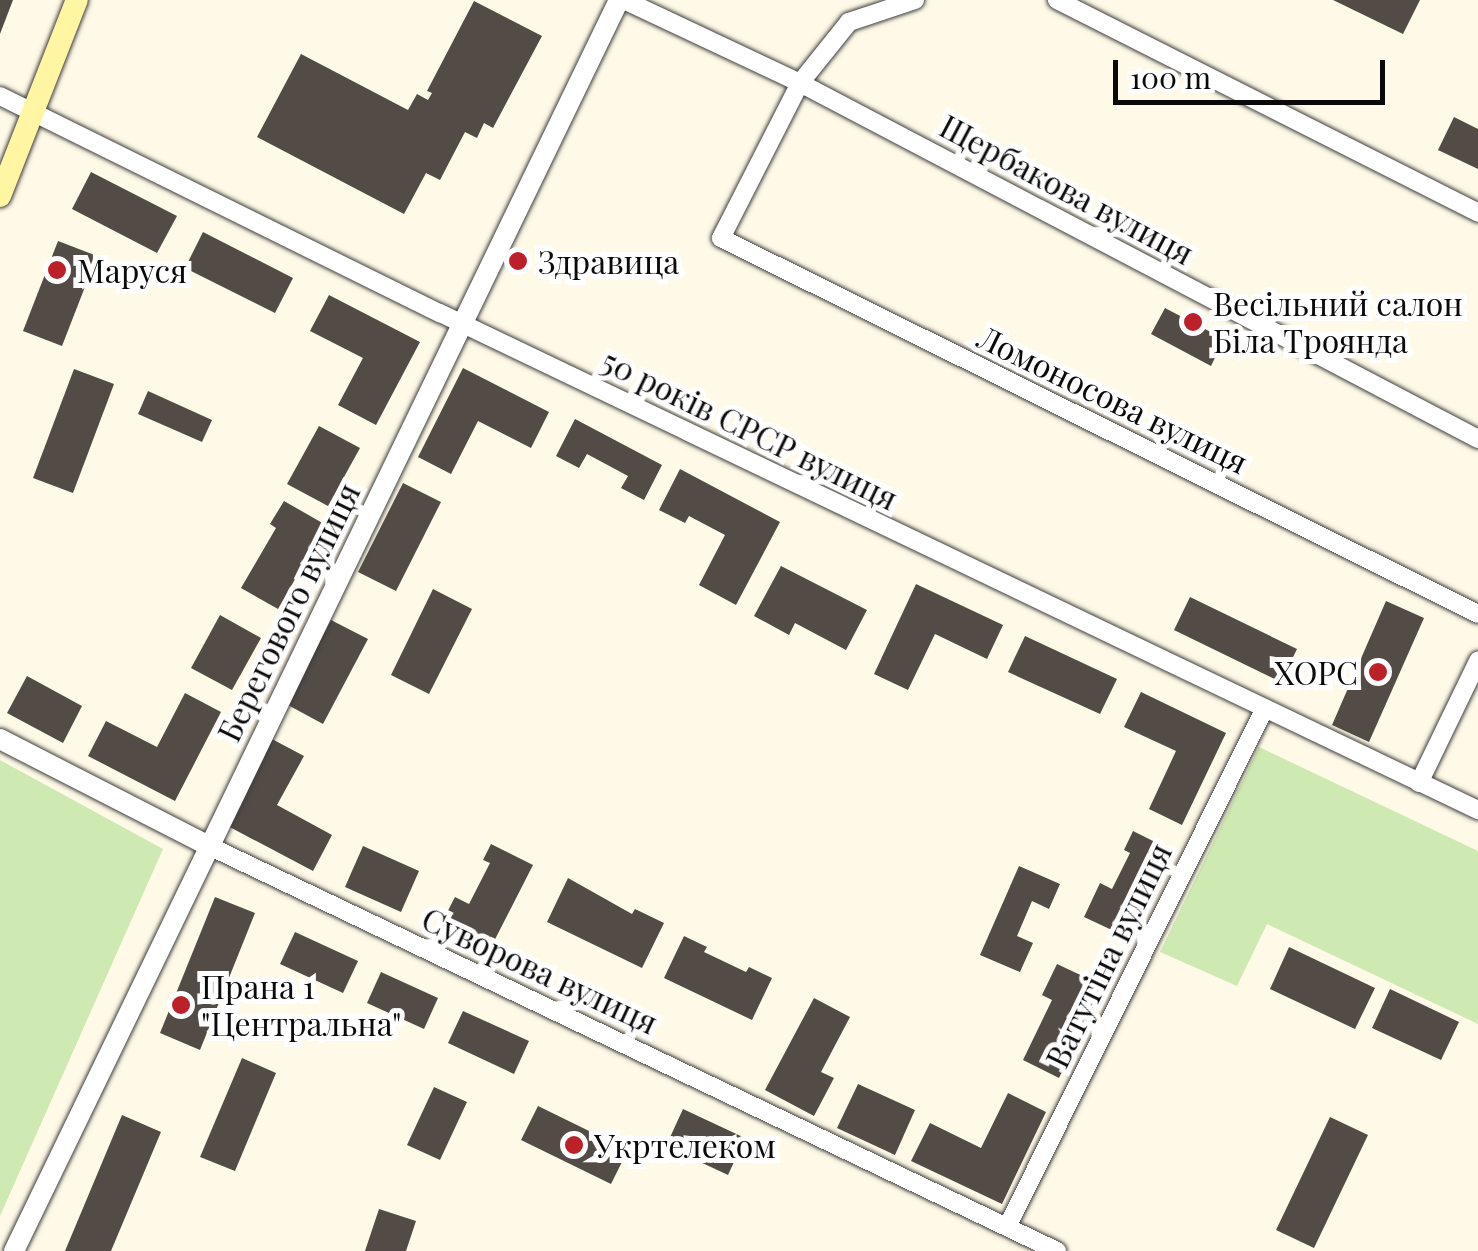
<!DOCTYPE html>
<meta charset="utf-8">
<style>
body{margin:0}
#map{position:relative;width:1478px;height:1251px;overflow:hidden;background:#fffae7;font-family:"Playfair Display",serif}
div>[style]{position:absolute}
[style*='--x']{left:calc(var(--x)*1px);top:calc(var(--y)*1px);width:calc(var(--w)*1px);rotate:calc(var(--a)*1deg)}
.green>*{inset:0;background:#cee9b1}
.building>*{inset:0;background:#534b46}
.roads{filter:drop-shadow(0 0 2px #3d3d3d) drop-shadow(0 0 2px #3d3d3d)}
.minor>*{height:18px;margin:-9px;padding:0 9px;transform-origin:9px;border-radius:9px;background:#fff}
.tertiary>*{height:20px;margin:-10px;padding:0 10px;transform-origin:10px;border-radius:10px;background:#fff}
.secondary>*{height:22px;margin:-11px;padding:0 11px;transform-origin:11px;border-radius:11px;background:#fff5a2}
.dots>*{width:28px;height:28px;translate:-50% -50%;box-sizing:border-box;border:5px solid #fff;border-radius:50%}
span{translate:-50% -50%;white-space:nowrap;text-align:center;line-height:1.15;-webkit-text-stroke:10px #fff;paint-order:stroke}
.street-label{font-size:32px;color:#0a0a0a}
.poi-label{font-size:32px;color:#0a0a0a}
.left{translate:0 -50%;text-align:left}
.right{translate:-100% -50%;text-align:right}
.scale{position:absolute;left:1113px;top:60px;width:272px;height:45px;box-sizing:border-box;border:5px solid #0a0a0a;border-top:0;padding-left:12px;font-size:30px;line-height:35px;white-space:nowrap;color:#0a0a0a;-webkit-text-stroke:8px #fff;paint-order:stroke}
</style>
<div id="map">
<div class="green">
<i style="clip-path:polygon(1259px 747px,1478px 851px,1478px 1024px,1267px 924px,1237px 986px,1160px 952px)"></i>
<i style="clip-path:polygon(0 760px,163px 849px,0 1216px)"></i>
</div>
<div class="building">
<i style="clip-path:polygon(0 0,13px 0,0 34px)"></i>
<i style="clip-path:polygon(1333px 0,1420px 0,1403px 34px)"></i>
<i style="clip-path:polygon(474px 1px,542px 36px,493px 128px,484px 123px,477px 138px,465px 132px,440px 180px,426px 173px,404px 214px,257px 137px,301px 54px,408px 110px,417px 94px,428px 100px,432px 93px,427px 91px)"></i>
<i style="clip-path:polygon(1454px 117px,1478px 129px,1478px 169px,1438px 150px)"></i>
<i style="clip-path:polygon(91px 172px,177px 216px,157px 253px,72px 209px)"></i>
<i style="clip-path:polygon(203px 232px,293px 278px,275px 313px,185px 268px)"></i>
<i style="clip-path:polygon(58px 241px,97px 256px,62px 346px,23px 331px)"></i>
<i style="clip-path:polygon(329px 295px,420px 342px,376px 425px,338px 405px,363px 358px,310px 331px)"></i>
<i style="clip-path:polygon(1165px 308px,1224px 339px,1211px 366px,1151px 334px)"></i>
<i style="clip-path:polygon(463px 368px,549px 412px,531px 448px,478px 421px,451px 474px,418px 457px)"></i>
<i style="clip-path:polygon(74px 369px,114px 384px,73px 493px,33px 478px)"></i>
<i style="clip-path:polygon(148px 391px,212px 420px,202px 442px,138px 414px)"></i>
<i style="clip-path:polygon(575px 419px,662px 465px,644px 500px,621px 488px,628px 476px,587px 454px,579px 468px,556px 456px)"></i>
<i style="clip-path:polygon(319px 426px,360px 448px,328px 506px,287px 484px)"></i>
<i style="clip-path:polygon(680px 469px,780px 522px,736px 605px,699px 585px,725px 535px,689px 516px,685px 523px,659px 510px)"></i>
<i style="clip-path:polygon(403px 483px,441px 502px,396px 591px,358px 572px)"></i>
<i style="clip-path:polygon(284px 501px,326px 525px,278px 609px,241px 588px,276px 528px,270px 524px)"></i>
<i style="clip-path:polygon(781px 566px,867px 610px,846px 650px,795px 623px,789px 635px,754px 616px)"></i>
<i style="clip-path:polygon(916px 584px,1003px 625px,987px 659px,935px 634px,908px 690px,874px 674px)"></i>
<i style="clip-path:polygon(433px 589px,472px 609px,429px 694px,391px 675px)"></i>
<i style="clip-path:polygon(1190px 597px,1297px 649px,1281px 682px,1174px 630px)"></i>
<i style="clip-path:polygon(1386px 601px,1424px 618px,1369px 742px,1332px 725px)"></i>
<i style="clip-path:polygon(220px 615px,261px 638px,232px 690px,191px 668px)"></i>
<i style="clip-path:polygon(331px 620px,368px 639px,323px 724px,286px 704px)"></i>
<i style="clip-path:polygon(1025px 636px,1117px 679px,1100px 714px,1008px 672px)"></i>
<i style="clip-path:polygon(27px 676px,82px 706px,63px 743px,7px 713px)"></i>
<i style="clip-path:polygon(1141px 692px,1226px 733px,1182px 825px,1149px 809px,1176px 751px,1124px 727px)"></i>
<i style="clip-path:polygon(185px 693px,221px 712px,175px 801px,88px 756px,106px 721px,157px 747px)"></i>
<i style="clip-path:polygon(270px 738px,304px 756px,277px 805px,332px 835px,313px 871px,224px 824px)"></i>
<i style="clip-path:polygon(1133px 831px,1173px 851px,1131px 939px,1084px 917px,1100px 883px,1112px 889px,1130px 853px,1124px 850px)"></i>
<i style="clip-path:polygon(491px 844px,533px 865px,487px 955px,438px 930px,455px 897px,469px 904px,490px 863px,483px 860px)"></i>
<i style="clip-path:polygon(363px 846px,419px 871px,401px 912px,345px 887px)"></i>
<i style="clip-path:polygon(1019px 866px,1060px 884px,1049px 909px,1032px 901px,1017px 936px,1033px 943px,1020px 972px,980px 955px)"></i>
<i style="clip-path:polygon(568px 878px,632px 914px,635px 909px,664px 923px,642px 968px,547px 922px)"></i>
<i style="clip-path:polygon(215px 897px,255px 913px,200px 1050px,160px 1033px)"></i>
<i style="clip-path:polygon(295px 932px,358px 961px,343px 993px,280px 964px)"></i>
<i style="clip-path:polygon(684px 936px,707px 947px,704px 952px,746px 972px,749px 967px,772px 978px,752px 1020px,664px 978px)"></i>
<i style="clip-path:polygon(1289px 947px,1375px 988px,1355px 1029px,1270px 989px)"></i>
<i style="clip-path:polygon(1057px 964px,1104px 986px,1059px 1078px,1023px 1060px,1052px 1000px,1042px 995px)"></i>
<i style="clip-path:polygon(381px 972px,438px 998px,424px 1029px,367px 1003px)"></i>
<i style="clip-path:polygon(1390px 989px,1459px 1022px,1441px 1060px,1372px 1028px)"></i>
<i style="clip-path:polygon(814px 998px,850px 1017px,821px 1072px,834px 1078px,814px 1116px,765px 1090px)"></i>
<i style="clip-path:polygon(463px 1011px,529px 1041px,514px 1074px,448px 1043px)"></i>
<i style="clip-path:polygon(242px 1058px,276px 1073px,235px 1171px,200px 1157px)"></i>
<i style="clip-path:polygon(858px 1084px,915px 1110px,895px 1155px,837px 1128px)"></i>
<i style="clip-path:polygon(434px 1087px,467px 1102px,440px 1160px,407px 1145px)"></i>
<i style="clip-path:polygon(1008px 1093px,1046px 1112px,1002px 1204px,911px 1161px,930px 1123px,981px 1148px)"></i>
<i style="clip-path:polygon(538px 1106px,628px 1150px,611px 1184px,521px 1140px)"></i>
<i style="clip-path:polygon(683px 1109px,745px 1138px,728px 1175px,666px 1146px)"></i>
<i style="clip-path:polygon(122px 1115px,161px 1132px,111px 1251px,65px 1251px)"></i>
<i style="clip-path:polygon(1330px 1117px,1368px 1135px,1314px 1248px,1276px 1230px)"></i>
<i style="clip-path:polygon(379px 1209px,416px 1221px,406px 1251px,365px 1251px)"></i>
</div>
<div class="roads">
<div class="minor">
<i style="--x:624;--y:0;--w:195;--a:25.2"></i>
<i style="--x:800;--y:83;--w:766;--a:27.7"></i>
<i style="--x:915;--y:0;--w:70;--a:161.6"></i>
<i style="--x:849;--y:22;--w:78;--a:128.8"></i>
<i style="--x:800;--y:83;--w:174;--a:117"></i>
<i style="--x:721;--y:238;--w:845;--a:26.41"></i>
<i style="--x:1057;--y:0;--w:472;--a:26.8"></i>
<i style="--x:0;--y:96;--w:491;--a:26.3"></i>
<i style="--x:440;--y:313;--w:1151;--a:25.59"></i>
<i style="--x:1419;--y:783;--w:136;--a:-64.2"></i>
<i style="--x:209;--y:846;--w:940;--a:25.53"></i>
<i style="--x:1007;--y:1227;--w:577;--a:-63.57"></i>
</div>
<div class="tertiary">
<i style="--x:0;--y:739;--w:235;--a:27.1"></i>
<i style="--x:14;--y:1251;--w:1390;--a:-64.19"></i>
</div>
<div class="secondary">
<i style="--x:0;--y:196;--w:211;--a:-68.6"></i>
</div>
</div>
<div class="dots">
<i style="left:518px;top:261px;background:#bc2028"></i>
<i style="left:57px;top:270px;background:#bc2028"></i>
<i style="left:1193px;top:322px;background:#bc2028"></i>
<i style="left:1378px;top:672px;background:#bc2028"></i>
<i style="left:181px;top:1005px;background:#bc2028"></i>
<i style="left:574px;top:1145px;background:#bc2028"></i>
</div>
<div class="street-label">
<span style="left:1067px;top:189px;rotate:28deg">Щербакова вулиця</span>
<span style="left:1113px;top:399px;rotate:26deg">Ломоносова вулиця</span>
<span style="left:750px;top:429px;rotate:26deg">50 років СРСР вулиця</span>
<span style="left:288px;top:612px;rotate:-64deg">Берегового вулиця</span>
<span style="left:1108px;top:955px;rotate:-64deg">Ватутіна вулиця</span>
<span style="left:540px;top:970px;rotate:25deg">Суворова вулиця</span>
</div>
<div class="poi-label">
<span class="left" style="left:538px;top:261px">Здравица</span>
<span class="left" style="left:77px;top:270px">Маруся</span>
<span class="left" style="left:1213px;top:322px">Весільний салон<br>Біла Троянда</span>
<span class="right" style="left:1358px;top:672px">ХОРС</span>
<span class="left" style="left:201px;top:1005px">Прана 1<br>"Центральна"</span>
<span class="left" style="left:594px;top:1145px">Укртелеком</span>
</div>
<div class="scale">100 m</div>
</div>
